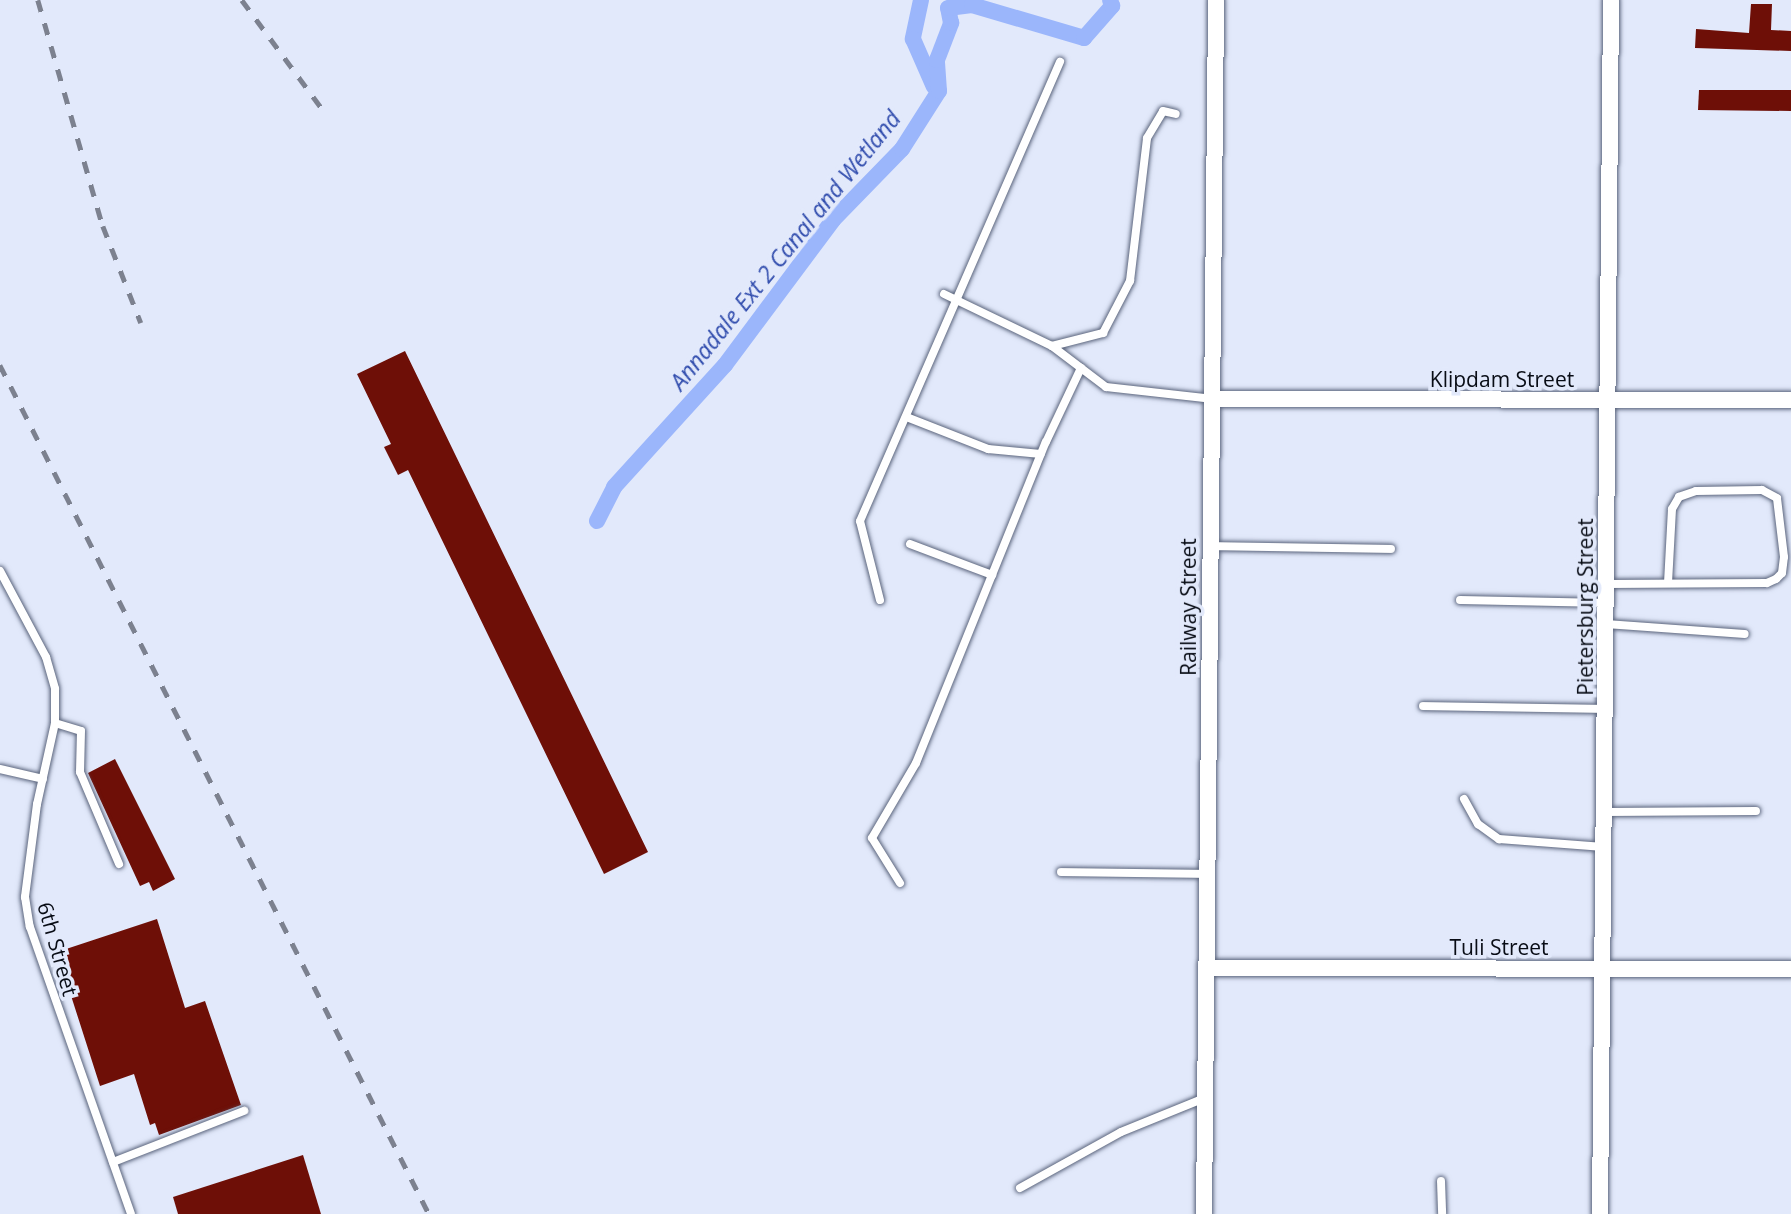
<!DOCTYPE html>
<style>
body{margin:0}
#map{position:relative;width:1791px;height:1214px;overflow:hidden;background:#e2e9fb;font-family:"Open Sans",sans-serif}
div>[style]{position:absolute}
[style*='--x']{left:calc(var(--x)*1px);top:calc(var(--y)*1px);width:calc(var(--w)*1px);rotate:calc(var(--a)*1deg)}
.canal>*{height:16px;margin:-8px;padding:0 8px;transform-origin:8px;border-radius:8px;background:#9bb6fb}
.building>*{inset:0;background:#6e0f07}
.roads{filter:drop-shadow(0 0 2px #5a647c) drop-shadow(0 0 2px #5a647c)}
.service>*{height:8px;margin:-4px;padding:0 4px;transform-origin:4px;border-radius:4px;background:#fff}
.minor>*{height:16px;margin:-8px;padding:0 8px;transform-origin:8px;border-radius:8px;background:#fff}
.rail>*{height:4.5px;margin-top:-2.25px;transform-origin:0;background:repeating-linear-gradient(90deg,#7c818f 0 12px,transparent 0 24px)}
span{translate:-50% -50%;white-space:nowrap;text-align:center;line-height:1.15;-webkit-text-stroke:7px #e2e9fb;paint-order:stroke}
.street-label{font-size:21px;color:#080c15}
.water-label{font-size:23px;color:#304cad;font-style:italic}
</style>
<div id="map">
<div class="canal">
<i style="--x:921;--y:0;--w:40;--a:102"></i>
<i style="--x:913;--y:39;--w:52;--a:66.4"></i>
<i style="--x:597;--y:521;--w:38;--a:-63"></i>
<i style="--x:614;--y:487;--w:165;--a:-47.7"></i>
<i style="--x:725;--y:365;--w:181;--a:-53.3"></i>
<i style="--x:833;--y:220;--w:99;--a:-45.8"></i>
<i style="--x:902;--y:149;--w:69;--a:-57.5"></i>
<i style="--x:939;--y:91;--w:31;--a:-94"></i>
<i style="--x:937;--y:60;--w:40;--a:-69"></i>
<i style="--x:951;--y:23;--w:15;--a:-101"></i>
<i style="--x:948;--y:8;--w:24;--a:-7"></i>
<i style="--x:972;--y:5;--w:117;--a:16.4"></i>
<i style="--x:1084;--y:38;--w:43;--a:-48.8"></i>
<i style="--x:1112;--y:6;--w:6;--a:-108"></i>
</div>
<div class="building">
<i style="clip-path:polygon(1751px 4px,1772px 4px,1771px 30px,1791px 31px,1791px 51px,1695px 48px,1696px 29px,1749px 33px)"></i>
<i style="clip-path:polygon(1699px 90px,1791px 90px,1791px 111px,1698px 110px)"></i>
<i style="clip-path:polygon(405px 351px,648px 852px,604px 874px,408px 470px,398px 475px,384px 447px,391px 444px,357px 374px)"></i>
<i style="clip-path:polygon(115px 759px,175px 879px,153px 891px,149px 882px,140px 886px,88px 773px)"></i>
<i style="clip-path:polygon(157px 919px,185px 1008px,205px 1001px,241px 1105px,159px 1135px,155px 1123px,150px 1125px,134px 1074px,100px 1086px,57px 952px)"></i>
<i style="clip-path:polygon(303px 1155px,321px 1214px,178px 1214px,173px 1197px)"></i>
</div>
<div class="roads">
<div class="service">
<i style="--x:944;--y:294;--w:120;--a:25.7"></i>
<i style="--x:1052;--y:346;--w:68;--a:37.2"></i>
<i style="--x:1106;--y:387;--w:108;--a:6.4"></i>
<i style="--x:1052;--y:346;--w:53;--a:-14.3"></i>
<i style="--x:1103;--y:333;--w:59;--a:-62.6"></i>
<i style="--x:1130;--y:281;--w:144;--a:-83.2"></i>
<i style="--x:1147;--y:138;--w:31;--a:-59"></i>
<i style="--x:1163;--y:111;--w:13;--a:13"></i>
<i style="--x:909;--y:418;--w:85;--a:21.4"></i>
<i style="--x:988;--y:449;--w:53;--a:5.4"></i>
<i style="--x:910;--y:544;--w:88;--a:20.7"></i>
<i style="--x:1209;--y:546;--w:182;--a:0.9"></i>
<i style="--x:0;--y:571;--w:98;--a:61.9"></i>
<i style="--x:46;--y:657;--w:33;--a:74"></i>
<i style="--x:55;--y:689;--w:34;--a:90"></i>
<i style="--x:55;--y:723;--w:83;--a:102.5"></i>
<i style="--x:37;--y:804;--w:94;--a:97.4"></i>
<i style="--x:25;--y:897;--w:30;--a:81"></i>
<i style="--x:30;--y:927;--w:304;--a:70.6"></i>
<i style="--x:1607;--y:584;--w:160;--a:-0.4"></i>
<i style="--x:1767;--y:583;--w:10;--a:-24"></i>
<i style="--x:1776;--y:579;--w:8;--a:-45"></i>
<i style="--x:1782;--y:573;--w:16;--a:-83"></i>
<i style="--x:1784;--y:557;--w:59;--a:-96.8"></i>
<i style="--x:1777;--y:498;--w:17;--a:-152"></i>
<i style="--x:1762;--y:490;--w:66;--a:179.1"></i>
<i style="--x:1696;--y:491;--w:18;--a:161"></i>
<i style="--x:1679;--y:497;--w:14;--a:120"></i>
<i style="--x:1672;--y:509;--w:74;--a:93.1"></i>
<i style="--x:880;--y:600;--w:81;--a:-104.2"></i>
<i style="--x:860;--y:521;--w:501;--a:-66.46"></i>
<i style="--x:1460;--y:600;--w:147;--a:1.2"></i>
<i style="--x:1606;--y:624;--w:139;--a:4.1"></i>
<i style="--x:1423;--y:706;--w:182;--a:0.9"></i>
<i style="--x:55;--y:723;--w:27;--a:17"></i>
<i style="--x:81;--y:731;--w:41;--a:91.4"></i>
<i style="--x:80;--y:772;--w:100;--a:67"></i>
<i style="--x:0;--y:769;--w:44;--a:13.1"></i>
<i style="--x:1464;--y:799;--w:29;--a:61"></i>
<i style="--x:1478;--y:824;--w:26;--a:36"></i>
<i style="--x:1499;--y:839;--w:105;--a:4.4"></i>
<i style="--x:1605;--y:812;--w:151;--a:-0.4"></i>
<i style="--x:1061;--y:872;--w:148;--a:0.8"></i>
<i style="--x:900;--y:883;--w:53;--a:-121.9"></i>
<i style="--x:872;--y:838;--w:87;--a:-59.6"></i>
<i style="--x:916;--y:763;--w:346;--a:-68"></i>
<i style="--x:1046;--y:442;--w:82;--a:-64.7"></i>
<i style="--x:113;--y:1162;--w:141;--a:-21.3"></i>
<i style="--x:1441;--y:1181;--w:33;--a:88"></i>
<i style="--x:1020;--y:1188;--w:115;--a:-29"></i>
<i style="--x:1121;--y:1132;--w:93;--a:-22.1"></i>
</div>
<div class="minor">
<i style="--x:1213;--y:399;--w:578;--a:0.1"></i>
<i style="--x:1208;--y:968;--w:583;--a:0.1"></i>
<i style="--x:1204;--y:1214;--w:1214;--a:-89.43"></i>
<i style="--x:1600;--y:1214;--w:1214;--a:-89.48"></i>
</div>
</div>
<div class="rail">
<i style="--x:38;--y:0;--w:235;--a:74"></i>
<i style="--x:103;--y:226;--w:104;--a:68.6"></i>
<i style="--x:242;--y:0;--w:142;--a:53.6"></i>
<i style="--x:0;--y:365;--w:951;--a:63.19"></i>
</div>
<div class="street-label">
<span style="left:1502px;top:379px">Klipdam Street</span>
<span style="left:1188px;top:607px;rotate:-90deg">Railway Street</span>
<span style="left:1585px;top:607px;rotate:-90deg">Pietersburg Street</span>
<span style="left:1499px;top:947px">Tuli Street</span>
<span style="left:58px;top:949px;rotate:74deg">6th Street</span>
</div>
<div class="water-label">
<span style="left:785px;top:250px;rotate:-51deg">Annadale Ext 2 Canal and Wetland</span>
</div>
</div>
